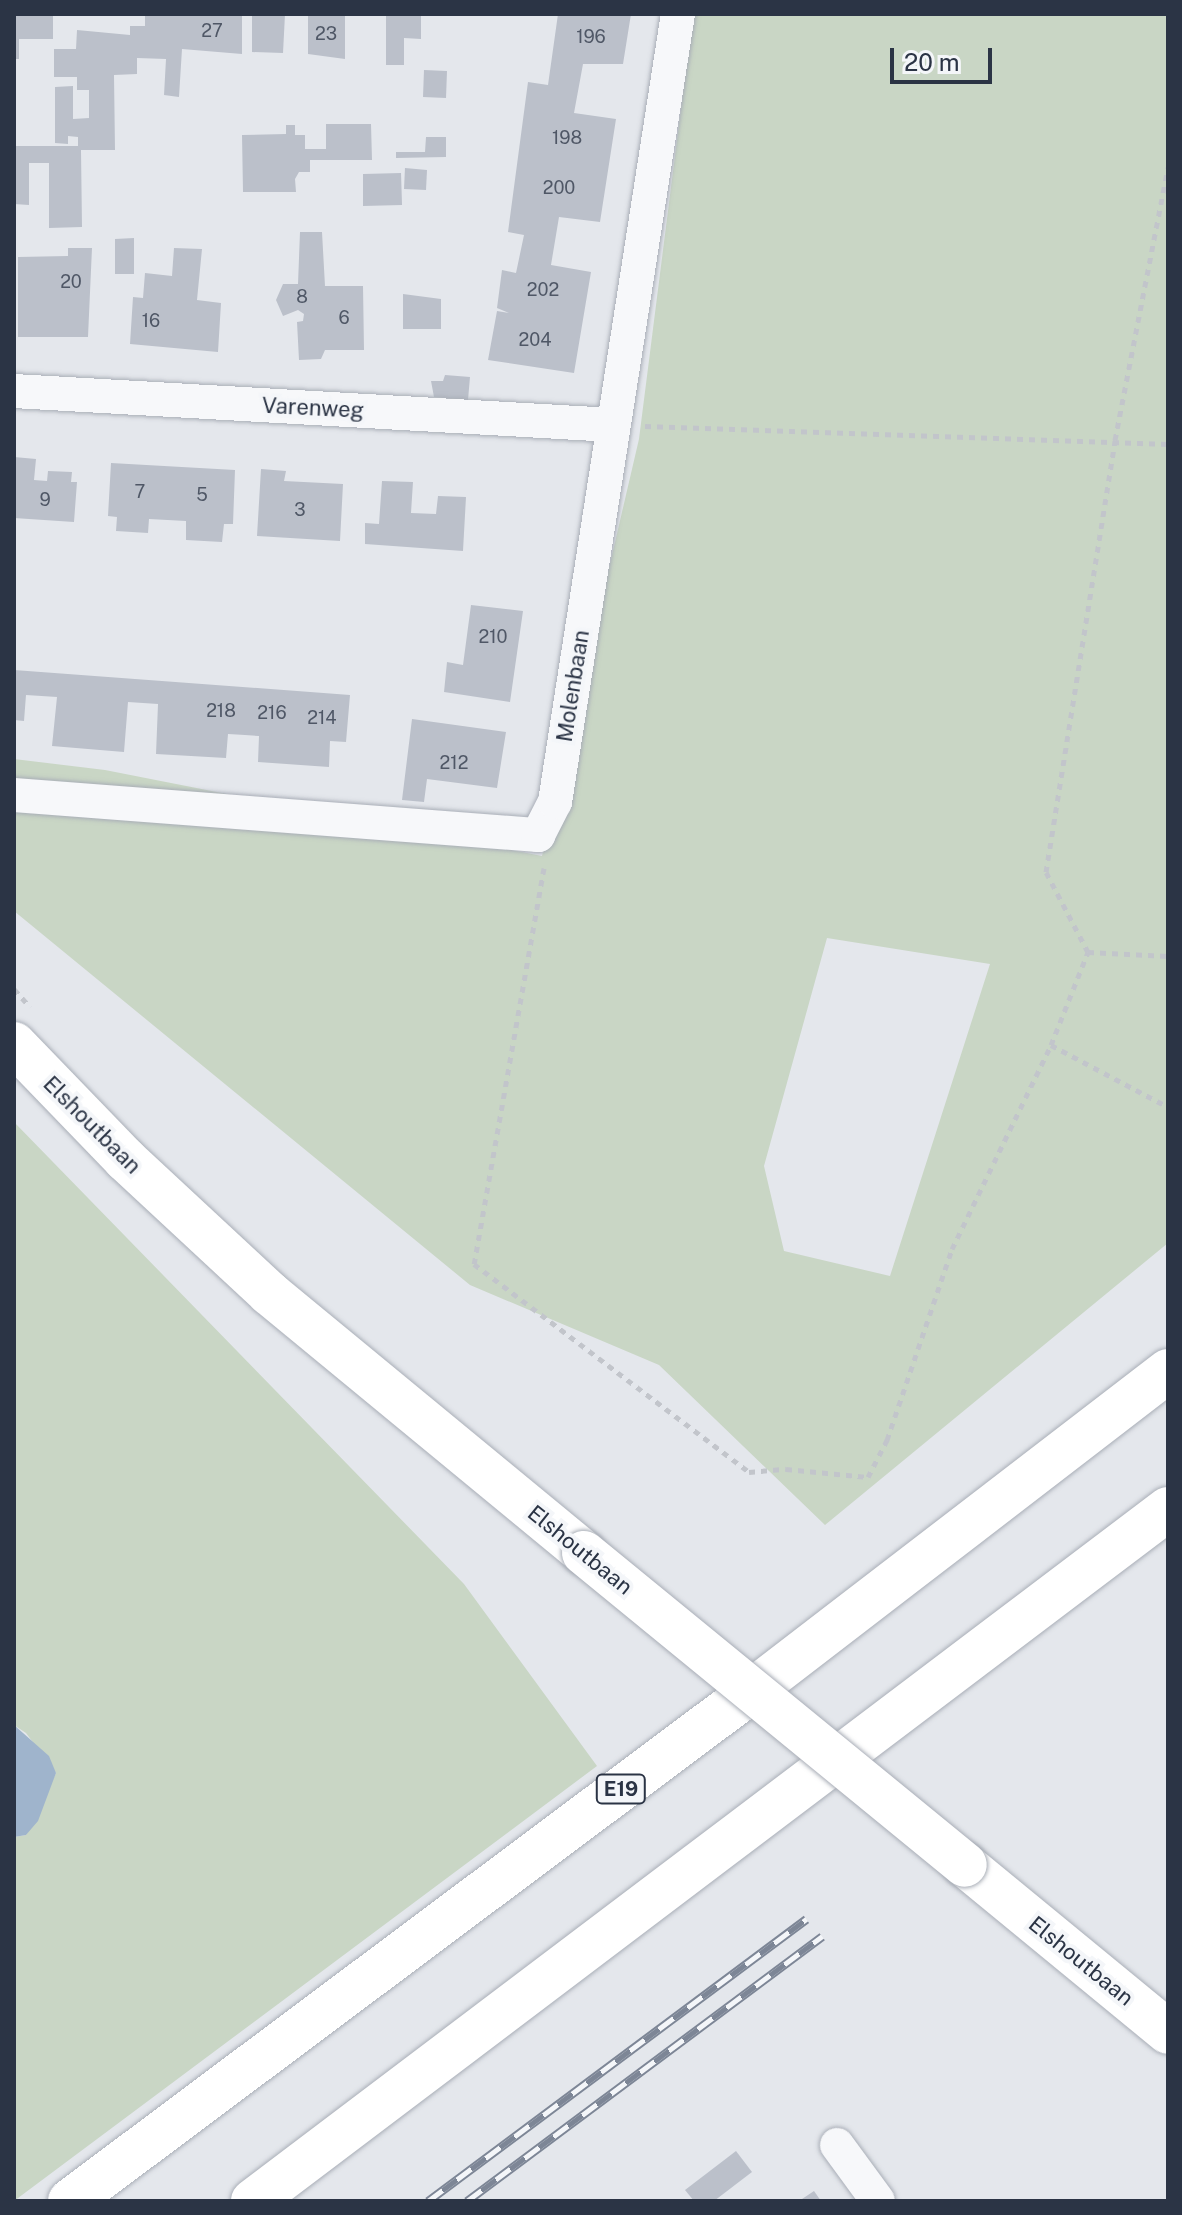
<!DOCTYPE html>
<style>
body{margin:0}
#map{position:relative;width:1182px;height:2215px;overflow:hidden;background:#e4e7ec;font-family:"Public Sans",sans-serif}
div>[style]{position:absolute}
[style*='--x']{left:calc(var(--x)*1px);top:calc(var(--y)*1px);width:calc(var(--w)*1px);rotate:calc(var(--a)*1deg)}
.green>*{inset:0;background:#c9d6c5}
.water>*{inset:0;background:#9fb4cc}
.building>*{inset:0;background:#bbc0ca}
.path>*{height:5px;margin-top:-2.5px;transform-origin:0;background:repeating-linear-gradient(90deg,#c2c5cb 0 6px,transparent 0 12px)}
.roads{filter:drop-shadow(0 0 2px #a9aeb7) drop-shadow(0 0 2px #a9aeb7)}
.minor>*{height:34px;margin:-17px;padding:0 17px;transform-origin:17px;border-radius:17px;background:#f7f8fa}
.secondary>*{height:44px;margin:-22px;padding:0 22px;transform-origin:22px;border-radius:22px;background:#fff}
.motorway>*{height:44px;margin:-22px;padding:0 22px;transform-origin:22px;border-radius:22px;background:#fff}
.rail>*{height:9px;margin-top:-4.5px;transform-origin:0;background:repeating-linear-gradient(90deg,#f4f6f9 0 18px,#7d8696 0 36px);box-sizing:border-box;border-block:2px solid #7d8696}
.bridges{filter:drop-shadow(0 0 2px #a9aeb7) drop-shadow(0 0 2px #a9aeb7)}
.secondary-bridge>*{height:44px;margin:-22px;padding:0 22px;transform-origin:22px;border-radius:22px;background:#fff}
span{translate:-50% -50%;white-space:nowrap;text-align:center;line-height:1.15;-webkit-text-stroke:8px #f4f6f9;paint-order:stroke}
.number-label{font-size:18px;color:#4f5766}
.number-label span{-webkit-text-stroke-width:0}
.shield-label span{padding:2px 6px;background:#f4f6f9;border:2px solid;border-radius:6px;-webkit-text-stroke-width:0}
.shield-label{font-size:20px;color:#2b3445;font-weight:700}
.street-label{font-size:22px;color:#2b3445}
.frame{position:absolute;inset:0;border:16px solid #2b3445;pointer-events:none}
.scale{position:absolute;left:890px;top:48px;width:102px;height:36px;box-sizing:border-box;border:4px solid #2b3445;border-top:0;padding-left:10px;font-size:24px;line-height:28px;white-space:nowrap;color:#2b3445;-webkit-text-stroke:6px #f4f6f9;paint-order:stroke}
</style>
<div id="map">
<div class="green">
<i style="clip-path:polygon(evenodd,693px 14px,1168px 14px,1168px 1243px,825px 1525px,659px 1365px,470px 1285px,14px 911px,14px 759px,105px 770px,542px 856px,639px 439px,693px 14px,827px 938px,990px 964px,890px 1276px,784px 1251px,764px 1166px,827px 938px)"></i>
<i style="clip-path:polygon(14px 1122px,464px 1584px,597px 1766px,14px 2201px,14px 1837px,26px 1835px,56px 1773px,26px 1733px,14px 1725px)"></i>
</div>
<div class="water">
<i style="clip-path:polygon(14px 1725px,49px 1756px,56px 1773px,38px 1821px,26px 1835px,14px 1837px)"></i>
</div>
<div class="building">
<i style="clip-path:polygon(14px 14px,53px 14px,53px 39px,19px 39px,19px 59px,14px 59px)"></i>
<i style="clip-path:polygon(145px 14px,242px 14px,242px 54px,182px 49px,179px 97px,164px 95px,166px 59px,137px 58px,137px 74px,114px 75px,115px 150px,81px 150px,82px 227px,49px 228px,49px 163px,29px 163px,29px 205px,14px 204px,14px 146px,78px 146px,78px 137px,68px 136px,68px 144px,55px 143px,55px 87px,73px 86px,73px 119px,89px 118px,89px 90px,77px 90px,77px 77px,54px 77px,54px 49px,76px 49px,77px 30px,130px 35px,130px 26px,145px 26px)"></i>
<i style="clip-path:polygon(252px 14px,285px 14px,283px 53px,252px 52px)"></i>
<i style="clip-path:polygon(308px 14px,345px 14px,345px 59px,308px 54px)"></i>
<i style="clip-path:polygon(386px 14px,421px 14px,421px 39px,404px 38px,404px 65px,386px 65px)"></i>
<i style="clip-path:polygon(558px 14px,631px 14px,623px 64px,583px 64px,574px 113px,616px 119px,600px 222px,559px 217px,551px 265px,591px 272px,574px 373px,488px 360px,497px 311px,509px 313px,497px 308px,502px 270px,516px 273px,524px 235px,508px 232px,528px 82px,548px 85px)"></i>
<i style="clip-path:polygon(424px 70px,447px 71px,446px 98px,423px 97px)"></i>
<i style="clip-path:polygon(326px 124px,371px 124px,372px 160px,310px 160px,310px 172px,299px 172px,295px 179px,296px 192px,243px 192px,242px 135px,286px 134px,286px 125px,295px 125px,295px 135px,305px 135px,305px 149px,326px 149px)"></i>
<i style="clip-path:polygon(426px 137px,446px 137px,446px 157px,396px 158px,396px 152px,425px 152px)"></i>
<i style="clip-path:polygon(405px 168px,427px 170px,426px 190px,404px 189px)"></i>
<i style="clip-path:polygon(401px 173px,402px 205px,363px 206px,363px 174px)"></i>
<i style="clip-path:polygon(300px 232px,322px 232px,325px 286px,363px 286px,364px 350px,325px 350px,321px 359px,299px 360px,297px 322px,303px 321px,304px 314px,298px 310px,283px 316px,276px 300px,283px 284px,298px 284px)"></i>
<i style="clip-path:polygon(134px 238px,134px 274px,115px 274px,115px 239px)"></i>
<i style="clip-path:polygon(68px 248px,92px 248px,88px 337px,18px 337px,18px 257px,68px 256px)"></i>
<i style="clip-path:polygon(174px 248px,202px 249px,197px 300px,221px 303px,218px 352px,130px 344px,133px 297px,143px 298px,145px 273px,172px 276px)"></i>
<i style="clip-path:polygon(403px 294px,441px 299px,441px 329px,403px 329px)"></i>
<i style="clip-path:polygon(445px 375px,470px 377px,468px 400px,434px 397px,431px 381px,443px 381px)"></i>
<i style="clip-path:polygon(14px 457px,36px 459px,34px 480px,47px 481px,48px 471px,72px 472px,71px 482px,77px 482px,74px 522px,14px 518px)"></i>
<i style="clip-path:polygon(111px 463px,235px 470px,233px 524px,224px 524px,222px 542px,186px 540px,186px 521px,149px 519px,148px 533px,116px 531px,117px 517px,108px 516px)"></i>
<i style="clip-path:polygon(261px 469px,286px 471px,284px 481px,343px 484px,340px 541px,257px 536px)"></i>
<i style="clip-path:polygon(382px 481px,413px 482px,411px 513px,436px 514px,438px 496px,466px 497px,463px 551px,365px 544px,365px 523px,379px 524px)"></i>
<i style="clip-path:polygon(471px 605px,523px 611px,510px 702px,444px 692px,447px 662px,463px 665px)"></i>
<i style="clip-path:polygon(14px 670px,350px 695px,346px 742px,330px 741px,329px 767px,258px 762px,259px 736px,245px 735px,228px 734px,226px 758px,156px 754px,158px 704px,128px 702px,124px 752px,52px 746px,57px 697px,26px 695px,24px 721px,14px 720px)"></i>
<i style="clip-path:polygon(412px 719px,506px 732px,497px 788px,427px 779px,424px 802px,402px 800px)"></i>
<i style="clip-path:polygon(736px 2151px,752px 2172px,714px 2201px,694px 2201px,685px 2190px)"></i>
<i style="clip-path:polygon(814px 2191px,821px 2201px,799px 2201px)"></i>
</div>
<div class="path">
<i style="--x:645;--y:426;--w:523;--a:1.97"></i>
<i style="--x:544;--y:868;--w:402;--a:100"></i>
<i style="--x:474;--y:1264;--w:345;--a:37.1"></i>
<i style="--x:749;--y:1472;--w:37;--a:-5"></i>
<i style="--x:786;--y:1469;--w:82;--a:5.6"></i>
<i style="--x:868;--y:1477;--w:42;--a:-62.8"></i>
<i style="--x:887;--y:1440;--w:202;--a:-71.2"></i>
<i style="--x:952;--y:1249;--w:227;--a:-64.1"></i>
<i style="--x:1051;--y:1045;--w:100;--a:-68.3"></i>
<i style="--x:1088;--y:952;--w:90;--a:-117.7"></i>
<i style="--x:1046;--y:872;--w:437;--a:-80.9"></i>
<i style="--x:1115;--y:440;--w:278;--a:-79"></i>
<i style="--x:1088;--y:952;--w:80;--a:2.9"></i>
<i style="--x:14;--y:989;--w:24;--a:48"></i>
<i style="--x:1051;--y:1045;--w:132;--a:27.9"></i>
</div>
<div class="roads">
<div class="minor">
<i style="--x:14;--y:391;--w:599;--a:3.25"></i>
<i style="--x:14;--y:795;--w:526;--a:4.37"></i>
<i style="--x:538;--y:835;--w:37;--a:-63"></i>
<i style="--x:555;--y:802;--w:798;--a:-81.13"></i>
<i style="--x:837;--y:2145;--w:69;--a:53.8"></i>
</div>
<div class="secondary">
<i style="--x:14;--y:1044;--w:160;--a:46"></i>
<i style="--x:125;--y:1159;--w:197;--a:42.9"></i>
<i style="--x:269;--y:1293;--w:408;--a:39.5"></i>
<i style="--x:965;--y:1865;--w:263;--a:39.4"></i>
</div>
<div class="motorway">
<i style="--x:70;--y:2201;--w:837;--a:-36.79"></i>
<i style="--x:740;--y:1700;--w:540;--a:-37.55"></i>
<i style="--x:253;--y:2201;--w:1147;--a:-37.1"></i>
</div>
</div>
<div class="rail">
<i style="--x:428;--y:2201;--w:472;--a:-36.7"></i>
<i style="--x:467;--y:2201;--w:443;--a:-36.7"></i>
</div>
<div class="bridges">
<div class="secondary-bridge">
<i style="--x:584;--y:1553;--w:492;--a:39.3"></i>
</div>
</div>
<div class="number-label">
<span style="left:212px;top:31px">27</span>
<span style="left:326px;top:34px">23</span>
<span style="left:591px;top:37px">196</span>
<span style="left:567px;top:138px">198</span>
<span style="left:559px;top:188px">200</span>
<span style="left:71px;top:282px">20</span>
<span style="left:543px;top:290px">202</span>
<span style="left:302px;top:297px">8</span>
<span style="left:344px;top:318px">6</span>
<span style="left:151px;top:321px">16</span>
<span style="left:535px;top:340px">204</span>
<span style="left:140px;top:492px">7</span>
<span style="left:202px;top:495px">5</span>
<span style="left:45px;top:500px">9</span>
<span style="left:300px;top:510px">3</span>
<span style="left:493px;top:637px">210</span>
<span style="left:221px;top:711px">218</span>
<span style="left:272px;top:713px">216</span>
<span style="left:322px;top:718px">214</span>
<span style="left:454px;top:763px">212</span>
</div>
<div class="shield-label">
<span style="left:621px;top:1789px">E19</span>
</div>
<div class="street-label">
<span style="left:313px;top:408px;rotate:3deg">Varenweg</span>
<span style="left:573px;top:686px;rotate:-81deg">Molenbaan</span>
<span style="left:92px;top:1125px;rotate:45deg">Elshoutbaan</span>
<span style="left:580px;top:1550px;rotate:39deg">Elshoutbaan</span>
<span style="left:1081px;top:1961px;rotate:39deg">Elshoutbaan</span>
</div>
<div class="frame"></div>
<div class="scale">20 m</div>
</div>
